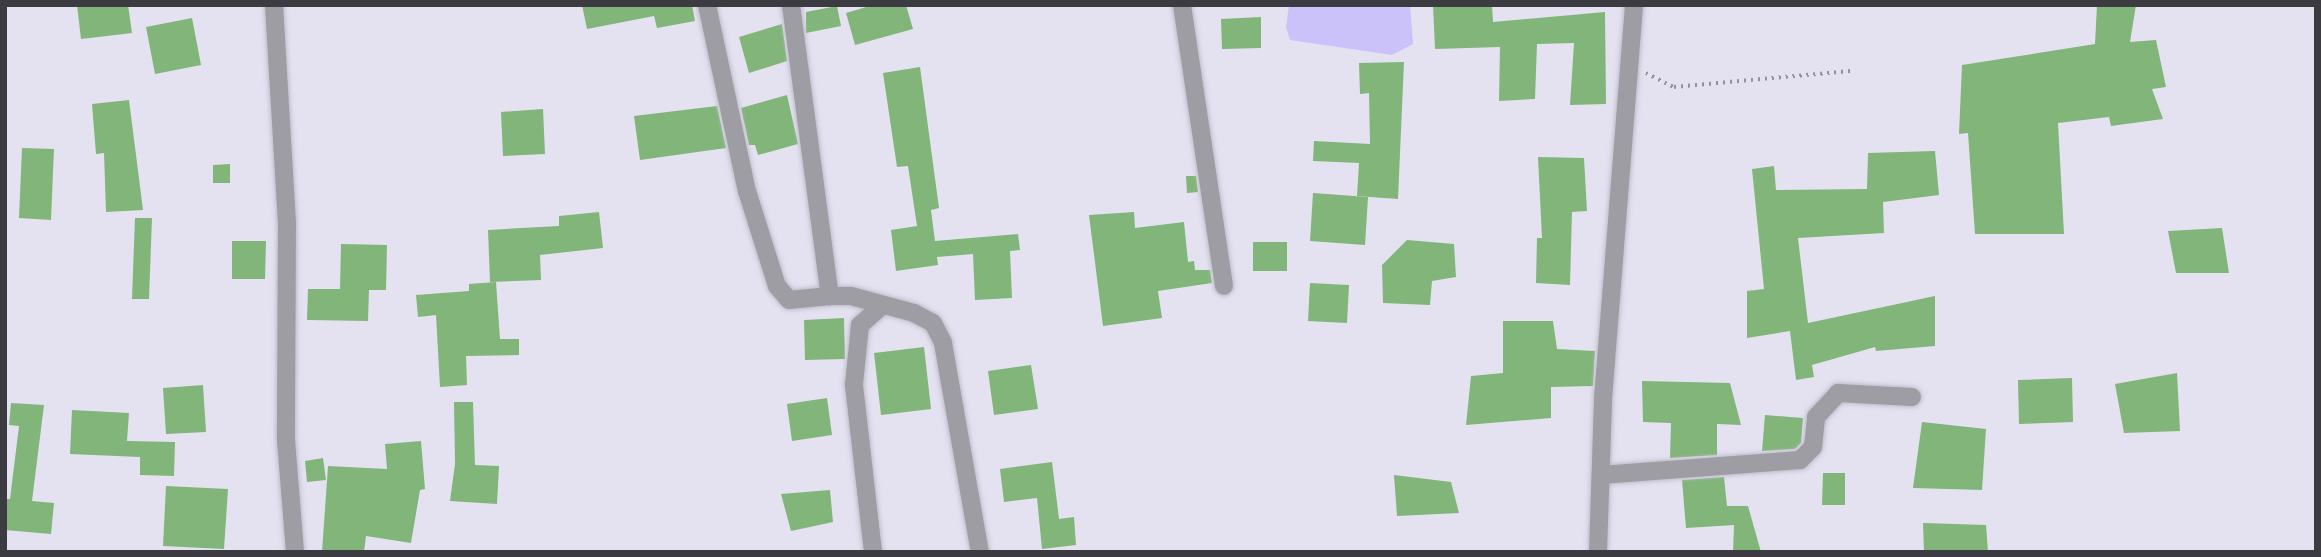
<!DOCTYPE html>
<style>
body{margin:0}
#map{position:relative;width:2321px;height:557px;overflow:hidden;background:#e4e2f1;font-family:"Source Sans 3",sans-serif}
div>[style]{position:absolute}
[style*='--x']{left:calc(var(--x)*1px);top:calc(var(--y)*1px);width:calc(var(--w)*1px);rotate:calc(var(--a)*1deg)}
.green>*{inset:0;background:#cac2f9}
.building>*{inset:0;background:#82b579}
.path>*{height:3.5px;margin-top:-1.75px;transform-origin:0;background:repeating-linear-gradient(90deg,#93919c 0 2px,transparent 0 7px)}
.roads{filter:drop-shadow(0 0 2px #bfbdca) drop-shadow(0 0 2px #bfbdca)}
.minor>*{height:18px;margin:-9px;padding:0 9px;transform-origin:9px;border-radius:9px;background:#9e9da4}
span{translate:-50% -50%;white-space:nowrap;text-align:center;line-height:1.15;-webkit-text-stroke:5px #fff;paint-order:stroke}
.frame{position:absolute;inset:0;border:7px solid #3c3b41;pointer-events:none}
</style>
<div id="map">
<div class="green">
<i style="clip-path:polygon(1289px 5px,1410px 5px,1413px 44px,1392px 55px,1290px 40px,1286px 27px)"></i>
</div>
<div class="building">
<i style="clip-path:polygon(77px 5px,128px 5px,132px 33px,81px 39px)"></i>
<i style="clip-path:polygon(582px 5px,692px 5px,695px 21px,657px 28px,654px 16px,587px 29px)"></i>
<i style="clip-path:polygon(873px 5px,906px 5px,913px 29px,855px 45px,846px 13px)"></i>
<i style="clip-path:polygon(1433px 5px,1492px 5px,1493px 22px,1605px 12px,1606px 104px,1570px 105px,1574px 43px,1537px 44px,1535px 99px,1499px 101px,1500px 47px,1435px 49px)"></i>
<i style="clip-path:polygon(2097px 5px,2136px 5px,2130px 42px,2156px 40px,2166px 87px,2152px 89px,2163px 119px,2111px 126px,2109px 117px,2058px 123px,2064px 234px,1975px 234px,1968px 133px,1959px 134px,1962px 65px,2095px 44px)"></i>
<i style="clip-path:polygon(837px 6px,841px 26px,806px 33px,806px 12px)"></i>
<i style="clip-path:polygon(1261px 17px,1261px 48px,1222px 49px,1221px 19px)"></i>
<i style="clip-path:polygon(192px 18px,201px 65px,155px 74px,146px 27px)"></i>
<i style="clip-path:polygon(782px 24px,787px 61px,749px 73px,739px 37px)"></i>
<i style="clip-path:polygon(1404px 62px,1398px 199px,1357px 196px,1359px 163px,1313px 161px,1314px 141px,1370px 144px,1369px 93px,1360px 94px,1359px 63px)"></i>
<i style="clip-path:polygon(920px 67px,939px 208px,931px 210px,935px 241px,1018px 234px,1020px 250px,1010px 251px,1012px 298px,975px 300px,973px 254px,937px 257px,938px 265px,896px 271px,891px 230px,917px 226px,908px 166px,897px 167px,883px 73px)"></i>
<i style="clip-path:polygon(787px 95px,798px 144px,758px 155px,755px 145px,749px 145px,741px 108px)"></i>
<i style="clip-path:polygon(129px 100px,143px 210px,106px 212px,104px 153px,96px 154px,92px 104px)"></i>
<i style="clip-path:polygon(717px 106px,726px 148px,640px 160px,634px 116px)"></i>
<i style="clip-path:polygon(543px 109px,545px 154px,503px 156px,501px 112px)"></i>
<i style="clip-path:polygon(22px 148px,54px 149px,51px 220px,19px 218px)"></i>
<i style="clip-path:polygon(1935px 151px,1939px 195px,1883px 202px,1884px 233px,1798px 238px,1808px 323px,1935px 296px,1935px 346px,1876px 351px,1875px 347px,1812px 365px,1814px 377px,1796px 380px,1790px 331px,1747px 338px,1747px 291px,1764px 289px,1752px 169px,1774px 166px,1776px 190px,1867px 189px,1868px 153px)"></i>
<i style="clip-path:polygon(1538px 157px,1584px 158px,1587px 211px,1572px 212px,1570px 285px,1536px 283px,1537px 238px,1542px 238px)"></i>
<i style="clip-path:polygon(230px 164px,230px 183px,213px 183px,213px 165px)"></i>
<i style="clip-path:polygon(1186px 176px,1196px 176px,1198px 192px,1187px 193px)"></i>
<i style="clip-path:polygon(1313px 193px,1368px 197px,1365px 245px,1310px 241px)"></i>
<i style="clip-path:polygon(599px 212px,603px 248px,540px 255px,541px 280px,490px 282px,488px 230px,559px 226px,559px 216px)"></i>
<i style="clip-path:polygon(1134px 212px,1135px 228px,1184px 222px,1188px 262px,1194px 261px,1195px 270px,1210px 270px,1212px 283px,1158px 291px,1162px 318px,1103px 326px,1089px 215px)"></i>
<i style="clip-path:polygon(135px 218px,152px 218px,149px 299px,132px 299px)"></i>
<i style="clip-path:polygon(2222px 228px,2229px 273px,2176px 273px,2168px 231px)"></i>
<i style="clip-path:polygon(1407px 240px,1454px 244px,1456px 277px,1432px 281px,1430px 305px,1383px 303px,1382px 265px)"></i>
<i style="clip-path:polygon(232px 241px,266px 241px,265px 279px,232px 279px)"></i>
<i style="clip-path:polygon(1253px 242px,1287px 242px,1287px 271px,1253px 271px)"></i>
<i style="clip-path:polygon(341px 244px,387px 245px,386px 290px,369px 290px,368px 321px,307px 320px,308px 289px,340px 289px)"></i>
<i style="clip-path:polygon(496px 282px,500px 339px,519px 339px,519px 355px,466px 356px,467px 385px,440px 387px,436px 315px,418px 317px,416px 295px,469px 291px,469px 284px)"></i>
<i style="clip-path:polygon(1310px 283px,1349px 285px,1347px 323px,1308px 321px)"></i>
<i style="clip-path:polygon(844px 318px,845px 359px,805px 360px,804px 320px)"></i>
<i style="clip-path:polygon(1503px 321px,1553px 321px,1557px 349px,1595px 351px,1593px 386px,1551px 387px,1551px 418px,1466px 425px,1471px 376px,1503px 373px)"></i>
<i style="clip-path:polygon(924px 347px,931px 409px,881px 415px,874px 353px)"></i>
<i style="clip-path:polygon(1031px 365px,1038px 409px,994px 415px,988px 371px)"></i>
<i style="clip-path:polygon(2177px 373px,2180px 431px,2124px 433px,2115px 384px)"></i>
<i style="clip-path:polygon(2072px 378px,2073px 422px,2019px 424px,2018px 380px)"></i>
<i style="clip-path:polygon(1642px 381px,1730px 383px,1741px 425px,1717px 424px,1717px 455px,1670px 458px,1671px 423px,1643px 422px)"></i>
<i style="clip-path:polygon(203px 385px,206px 432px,166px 434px,163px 388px)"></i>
<i style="clip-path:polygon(827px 398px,832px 435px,792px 441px,787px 404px)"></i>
<i style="clip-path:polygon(454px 402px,473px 402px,475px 465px,499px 466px,497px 504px,450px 501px,455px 464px)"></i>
<i style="clip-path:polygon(11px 403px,44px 405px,32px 501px,54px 503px,51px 534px,5px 530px,5px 499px,10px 499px,19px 426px,9px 425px)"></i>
<i style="clip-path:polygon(72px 410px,129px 413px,127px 441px,175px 442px,174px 476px,140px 475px,140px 457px,70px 454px)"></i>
<i style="clip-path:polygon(1765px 415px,1803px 418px,1801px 443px,1795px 449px,1762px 451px)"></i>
<i style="clip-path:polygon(1922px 422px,1986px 429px,1982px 490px,1913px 488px)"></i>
<i style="clip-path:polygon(421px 441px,425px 489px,420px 490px,411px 543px,366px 536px,364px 552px,322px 552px,328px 466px,387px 469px,385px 444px)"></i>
<i style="clip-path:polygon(323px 458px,326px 480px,307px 482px,305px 461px)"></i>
<i style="clip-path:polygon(1052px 462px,1059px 519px,1074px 517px,1076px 545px,1042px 549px,1037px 498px,1004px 502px,1000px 469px)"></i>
<i style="clip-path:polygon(1823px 473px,1845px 473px,1845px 505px,1822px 505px)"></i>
<i style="clip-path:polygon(1394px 475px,1451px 482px,1459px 513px,1397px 516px)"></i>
<i style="clip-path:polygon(1724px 477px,1727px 506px,1748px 506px,1761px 552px,1733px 552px,1734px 525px,1686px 528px,1682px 480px)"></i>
<i style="clip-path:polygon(166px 486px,228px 489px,224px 549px,163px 546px)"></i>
<i style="clip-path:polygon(830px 490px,833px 522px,791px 531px,781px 494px)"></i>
<i style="clip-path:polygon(1923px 523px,1986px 525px,1988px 552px,1924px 552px)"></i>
</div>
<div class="path">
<i style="--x:1646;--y:73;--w:31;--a:27"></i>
<i style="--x:1674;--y:87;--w:177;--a:-5.2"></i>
</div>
<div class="roads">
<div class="minor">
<i style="--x:274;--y:5;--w:219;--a:86.6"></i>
<i style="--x:287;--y:224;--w:216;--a:90.3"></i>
<i style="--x:286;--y:440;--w:112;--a:85.4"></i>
<i style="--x:707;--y:5;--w:190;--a:77.9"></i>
<i style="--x:747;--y:191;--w:100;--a:72.5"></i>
<i style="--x:777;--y:286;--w:18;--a:49"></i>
<i style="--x:789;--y:300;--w:41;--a:-5.6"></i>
<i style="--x:791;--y:5;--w:294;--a:82.4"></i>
<i style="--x:830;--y:296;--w:21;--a:0"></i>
<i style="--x:851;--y:296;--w:65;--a:15.1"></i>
<i style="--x:914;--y:313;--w:21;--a:28"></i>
<i style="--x:933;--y:323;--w:22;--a:63"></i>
<i style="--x:943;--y:343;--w:212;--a:80"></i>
<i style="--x:1182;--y:5;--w:284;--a:81.5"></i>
<i style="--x:1601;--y:475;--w:200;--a:-4.3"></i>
<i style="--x:1800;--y:460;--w:18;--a:-45"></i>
<i style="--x:1813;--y:447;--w:30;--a:-84"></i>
<i style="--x:1816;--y:417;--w:33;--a:-47"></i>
<i style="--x:1838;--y:393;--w:74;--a:3.1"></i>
<i style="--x:873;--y:552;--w:169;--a:-96.5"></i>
<i style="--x:854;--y:384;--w:59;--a:-84.2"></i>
<i style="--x:860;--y:325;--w:30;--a:-41"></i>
<i style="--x:1598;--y:552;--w:153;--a:-88.1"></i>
<i style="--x:1603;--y:399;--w:395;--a:-85.5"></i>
</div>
</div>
<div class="frame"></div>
</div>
